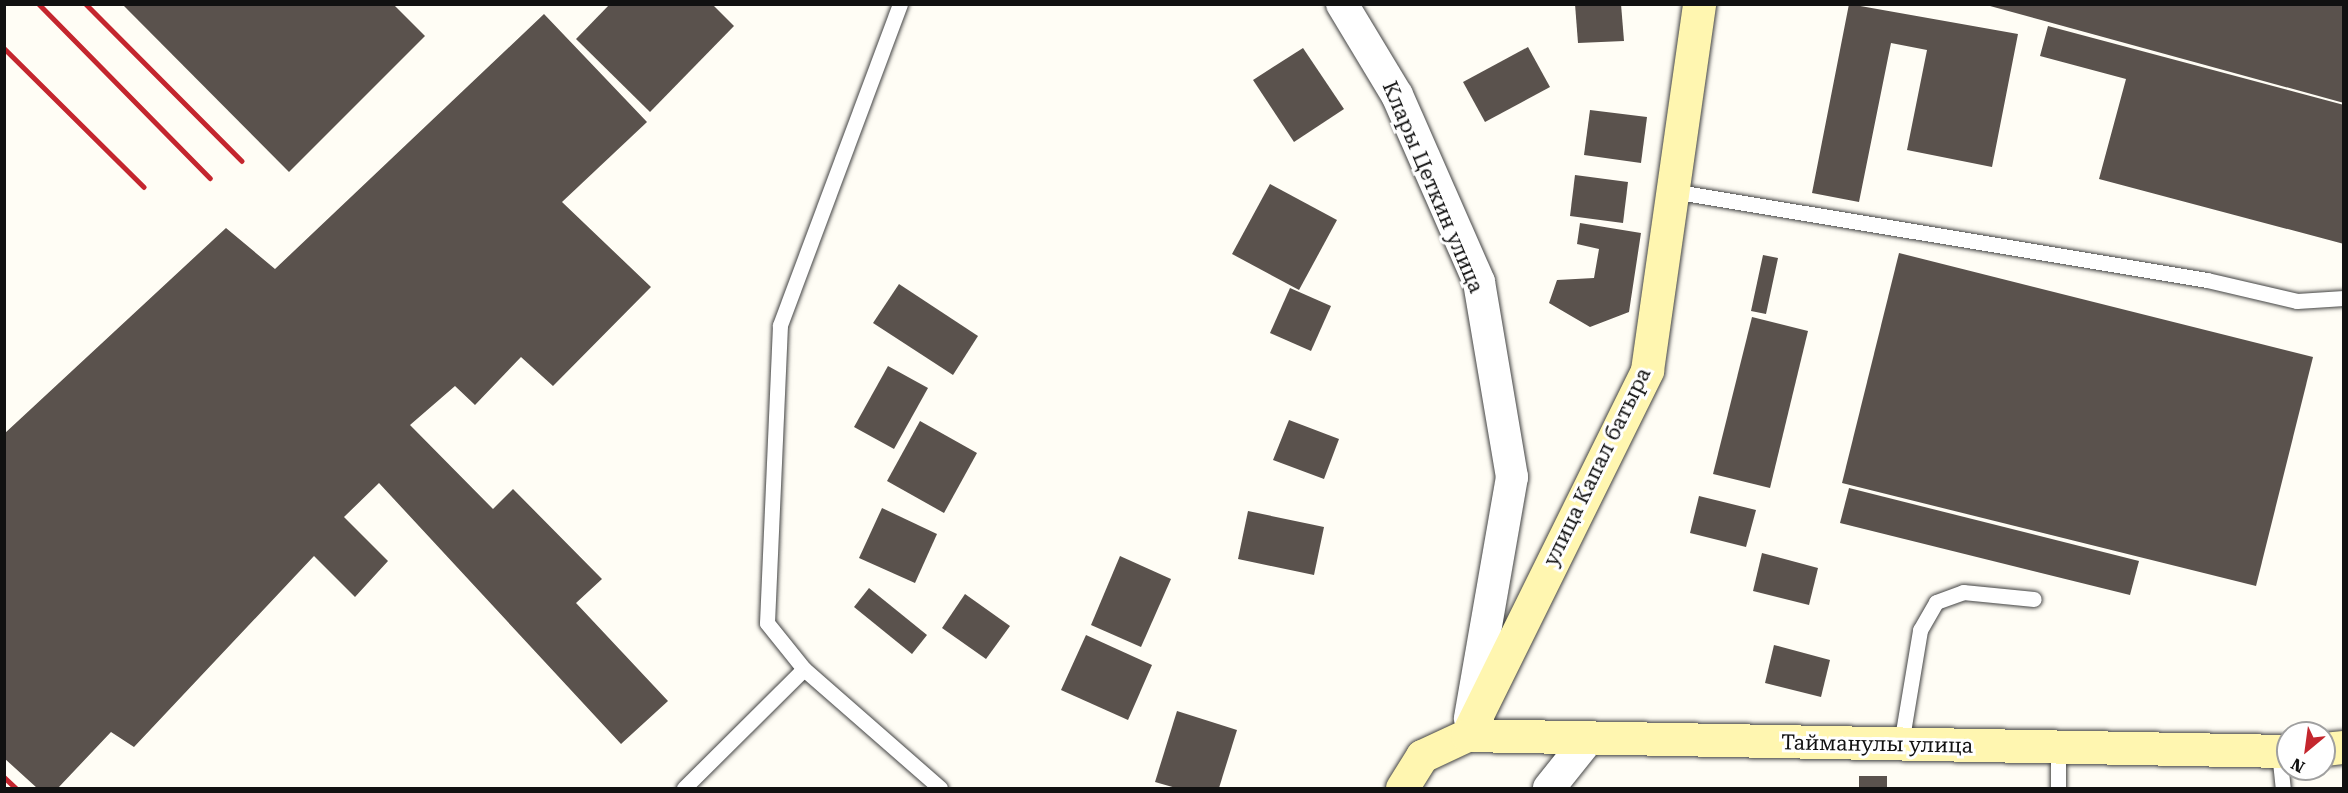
<!DOCTYPE html>
<meta charset="utf-8">
<style>
body{margin:0}
#map{position:relative;width:2348px;height:793px;overflow:hidden;background:#fffdf5;font-family:"Roboto Serif",serif}
div>[style]{position:absolute}
[style*='--x']{left:calc(var(--x)*1px);top:calc(var(--y)*1px);width:calc(var(--w)*1px);rotate:calc(var(--a)*1deg)}
.building>*{inset:0;background:#5a524d}
.roads{filter:drop-shadow(0 0 2px #444) drop-shadow(0 0 2px #444)}
.lane>*{height:15px;margin:-7.5px;padding:0 7.5px;transform-origin:7.5px;border-radius:7.5px;background:#fff}
.street>*{height:32px;margin:-16px;padding:0 16px;transform-origin:16px;border-radius:16px;background:#fff}
.secondary>*{height:33px;margin:-16.5px;padding:0 16.5px;transform-origin:16.5px;border-radius:16.5px;background:#fff6b0}
.rail>*{height:4.5px;margin:-2.25px;padding:0 2.25px;transform-origin:2.25px;border-radius:2.25px;background:#c4262e}
span{translate:-50% -50%;white-space:nowrap;text-align:center;line-height:1.15;-webkit-text-stroke:6px #fff;paint-order:stroke}
.street-label{font-size:21px;color:#111}
.frame{position:absolute;inset:0;border:6px solid #111;pointer-events:none}
.north{position:absolute;left:2276px;top:721px;width:60px;height:60px;box-sizing:border-box;background:#fff;border:2px solid #a0a0a0;border-radius:50%;rotate:209deg;font-size:16px;font-weight:700;line-height:24px;text-align:center;color:#111}
.north::after{content:'';display:block;margin:auto;width:21px;height:27px;background:#c4262e;clip-path:polygon(50% 0,100% 100%,50% 72%,0 100%)}
</style>
<div id="map">
<div class="building">
<i style="clip-path:polygon(122px 4px,393px 4px,425px 36px,289px 172px)"></i>
<i style="clip-path:polygon(610px 4px,712px 4px,734px 26px,650px 112px,576px 39px)"></i>
<i style="clip-path:polygon(1575px 4px,1621px 4px,1624px 41px,1578px 43px)"></i>
<i style="clip-path:polygon(1849px 4px,2018px 34px,1992px 167px,1907px 150px,1927px 50px,1891px 43px,1859px 202px,1812px 193px)"></i>
<i style="clip-path:polygon(2344px 4px,2344px 103px,1990px 6px,1990px 4px)"></i>
<i style="clip-path:polygon(544px 14px,647px 122px,562px 202px,651px 287px,553px 386px,521px 357px,475px 405px,455px 386px,410px 425px,493px 509px,513px 489px,602px 579px,576px 603px,668px 701px,621px 744px,379px 483px,344px 517px,388px 561px,355px 597px,314px 556px,134px 747px,111px 732px,58px 788px,37px 788px,4px 758px,4px 434px,226px 228px,275px 269px)"></i>
<i style="clip-path:polygon(2048px 26px,2344px 105px,2344px 244px,2099px 179px,2126px 79px,2040px 56px)"></i>
<i style="clip-path:polygon(1528px 47px,1550px 87px,1485px 122px,1463px 82px)"></i>
<i style="clip-path:polygon(1303px 48px,1344px 109px,1294px 142px,1253px 80px)"></i>
<i style="clip-path:polygon(1590px 110px,1647px 117px,1641px 163px,1584px 155px)"></i>
<i style="clip-path:polygon(1575px 175px,1628px 182px,1623px 223px,1570px 216px)"></i>
<i style="clip-path:polygon(1270px 184px,1337px 220px,1299px 290px,1232px 254px)"></i>
<i style="clip-path:polygon(1580px 223px,1641px 233px,1629px 312px,1590px 327px,1549px 303px,1557px 280px,1594px 278px,1599px 249px,1577px 244px)"></i>
<i style="clip-path:polygon(1899px 253px,2313px 357px,2256px 586px,1842px 483px)"></i>
<i style="clip-path:polygon(1763px 255px,1778px 258px,1766px 314px,1751px 311px)"></i>
<i style="clip-path:polygon(899px 284px,978px 336px,953px 375px,873px 323px)"></i>
<i style="clip-path:polygon(1290px 288px,1331px 306px,1311px 351px,1270px 333px)"></i>
<i style="clip-path:polygon(1752px 317px,1808px 331px,1770px 488px,1713px 474px)"></i>
<i style="clip-path:polygon(888px 366px,928px 388px,894px 449px,854px 427px)"></i>
<i style="clip-path:polygon(1289px 420px,1339px 439px,1324px 479px,1273px 460px)"></i>
<i style="clip-path:polygon(920px 421px,977px 453px,944px 513px,887px 481px)"></i>
<i style="clip-path:polygon(1849px 488px,2139px 561px,2130px 595px,1840px 523px)"></i>
<i style="clip-path:polygon(1699px 496px,1756px 510px,1746px 547px,1690px 533px)"></i>
<i style="clip-path:polygon(882px 508px,937px 534px,915px 583px,859px 558px)"></i>
<i style="clip-path:polygon(1248px 511px,1324px 527px,1314px 575px,1238px 559px)"></i>
<i style="clip-path:polygon(1762px 553px,1818px 568px,1809px 605px,1753px 591px)"></i>
<i style="clip-path:polygon(1120px 556px,1171px 579px,1141px 647px,1091px 625px)"></i>
<i style="clip-path:polygon(869px 588px,927px 635px,912px 654px,854px 607px)"></i>
<i style="clip-path:polygon(965px 594px,1010px 626px,986px 659px,942px 628px)"></i>
<i style="clip-path:polygon(1086px 635px,1152px 665px,1128px 720px,1061px 690px)"></i>
<i style="clip-path:polygon(1774px 645px,1830px 660px,1821px 697px,1765px 683px)"></i>
<i style="clip-path:polygon(1177px 711px,1237px 730px,1219px 788px,1176px 788px,1155px 782px)"></i>
<i style="clip-path:polygon(1859px 776px,1887px 776px,1887px 788px,1859px 788px)"></i>
</div>
<div class="roads">
<div class="lane">
<i style="--x:900;--y:4;--w:343;--a:110.5"></i>
<i style="--x:780;--y:325;--w:298;--a:92.5"></i>
<i style="--x:767;--y:623;--w:59;--a:51.2"></i>
<i style="--x:804;--y:669;--w:181;--a:41.2"></i>
<i style="--x:1672;--y:191;--w:542;--a:9.44"></i>
<i style="--x:2207;--y:280;--w:92;--a:13.1"></i>
<i style="--x:2297;--y:301;--w:47;--a:-3.7"></i>
<i style="--x:1901;--y:744;--w:116;--a:-80.5"></i>
<i style="--x:1920;--y:630;--w:32;--a:-60"></i>
<i style="--x:1936;--y:602;--w:29;--a:-20"></i>
<i style="--x:1963;--y:592;--w:71;--a:5.6"></i>
<i style="--x:2058;--y:747;--w:41;--a:90"></i>
<i style="--x:2279;--y:752;--w:36;--a:84"></i>
<i style="--x:684;--y:788;--w:169;--a:-44.8"></i>
</div>
<div class="street">
<i style="--x:1342;--y:4;--w:106;--a:58.9"></i>
<i style="--x:1397;--y:95;--w:204;--a:66.3"></i>
<i style="--x:1479;--y:282;--w:198;--a:80.4"></i>
<i style="--x:1512;--y:477;--w:245;--a:99.9"></i>
<i style="--x:1549;--y:788;--w:64;--a:-51.3"></i>
</div>
<div class="secondary">
<i style="--x:1467;--y:735;--w:407;--a:-63.7"></i>
<i style="--x:1647;--y:370;--w:370;--a:-81.9"></i>
<i style="--x:2324;--y:749;--w:20;--a:-6"></i>
<i style="--x:1402;--y:788;--w:38;--a:-58"></i>
<i style="--x:1422;--y:756;--w:50;--a:-25"></i>
<i style="--x:1467;--y:735;--w:821;--a:1.12"></i>
</div>
</div>
<div class="rail">
<i style="--x:39;--y:4;--w:244;--a:45.5"></i>
<i style="--x:86;--y:4;--w:221;--a:45.2"></i>
<i style="--x:4;--y:48;--w:197;--a:44.8"></i>
<i style="--x:4;--y:777;--w:16;--a:43"></i>
</div>
<div class="street-label">
<span style="left:1433px;top:187px;rotate:67deg">Клары Цеткин улица</span>
<span style="left:1597px;top:467px;rotate:-64deg">улица Капал батыра</span>
<span style="left:1877px;top:744px;rotate:1deg">Тайманулы улица</span>
</div>
<div class="frame"></div>
<div class="north">N</div>
</div>
